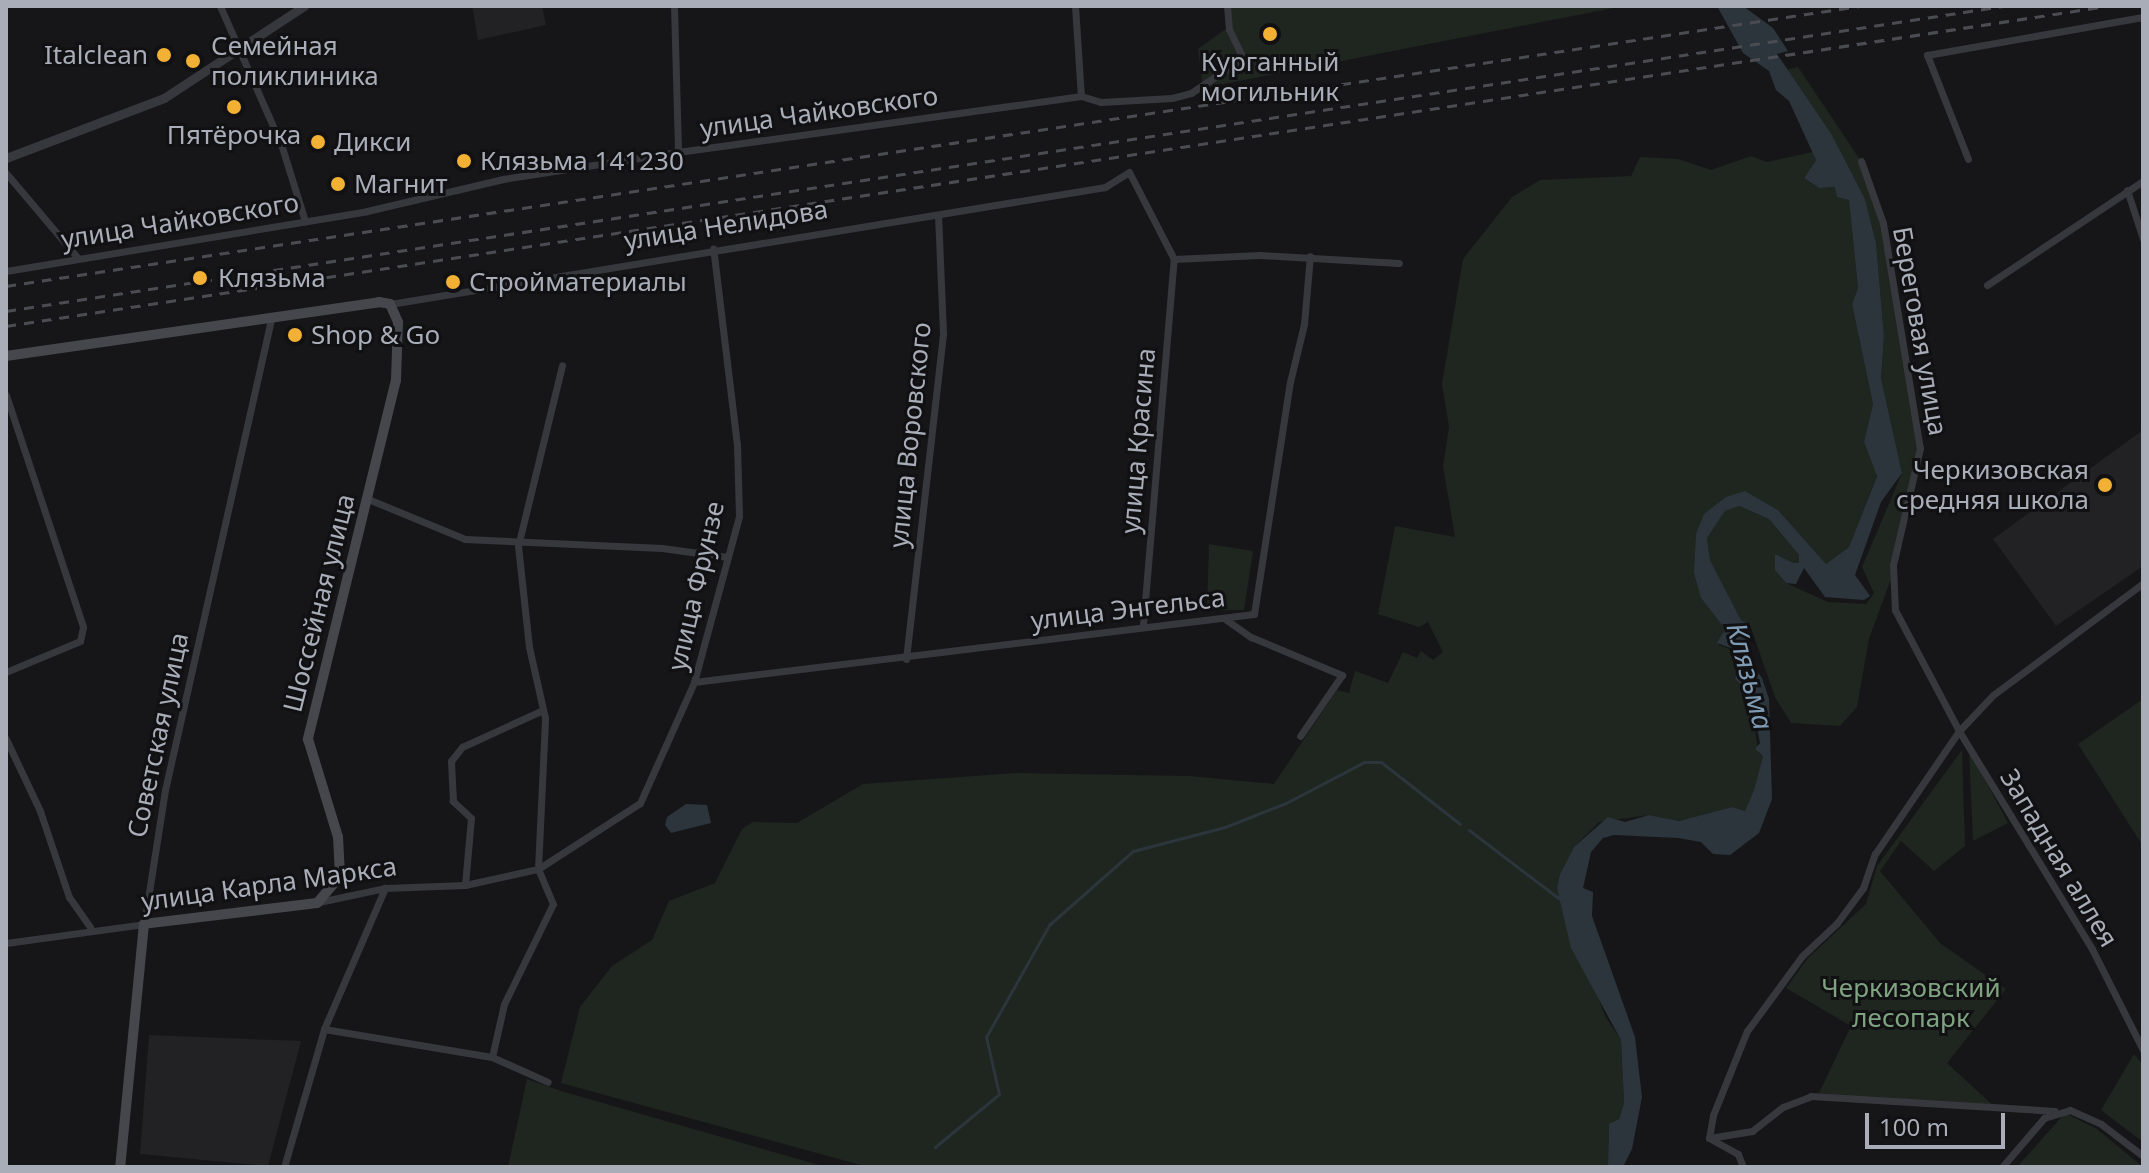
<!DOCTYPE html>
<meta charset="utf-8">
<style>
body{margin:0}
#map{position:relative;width:2149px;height:1173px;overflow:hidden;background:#161618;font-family:"Noto Sans",sans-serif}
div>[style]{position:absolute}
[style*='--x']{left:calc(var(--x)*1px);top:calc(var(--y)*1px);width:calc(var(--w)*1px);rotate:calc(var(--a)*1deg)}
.built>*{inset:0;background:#222225}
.green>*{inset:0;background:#1e261f}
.water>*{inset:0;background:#2c353c}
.stream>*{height:3px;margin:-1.5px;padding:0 1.5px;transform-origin:1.5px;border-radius:1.5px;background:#2c353c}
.minor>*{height:7px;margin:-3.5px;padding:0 3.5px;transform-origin:3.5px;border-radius:3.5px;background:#37383d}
.tertiary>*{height:9px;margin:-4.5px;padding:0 4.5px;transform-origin:4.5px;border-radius:4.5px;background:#37383d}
.secondary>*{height:10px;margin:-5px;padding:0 5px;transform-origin:5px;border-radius:5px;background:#45474d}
.rail>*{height:3px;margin-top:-1.5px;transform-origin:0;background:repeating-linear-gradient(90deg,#4a4c52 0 10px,transparent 0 18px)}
.dots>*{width:22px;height:22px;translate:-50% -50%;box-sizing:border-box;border:4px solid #111113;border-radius:50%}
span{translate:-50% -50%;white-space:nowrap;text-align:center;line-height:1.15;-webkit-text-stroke:6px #111113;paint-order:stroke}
.poi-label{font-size:26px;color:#a8adb8}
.left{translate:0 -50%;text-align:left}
.right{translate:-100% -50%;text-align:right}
.street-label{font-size:26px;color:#a8adb8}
.park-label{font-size:26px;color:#7fa381}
.water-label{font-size:28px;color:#7f9bb3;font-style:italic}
.frame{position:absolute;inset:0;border:8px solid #a8adb8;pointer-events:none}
.scale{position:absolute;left:1865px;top:1113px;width:140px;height:36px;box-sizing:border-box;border:4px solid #a8adb8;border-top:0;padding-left:10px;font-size:24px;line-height:28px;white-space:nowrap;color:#a8adb8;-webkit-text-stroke:6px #111113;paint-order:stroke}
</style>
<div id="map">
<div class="built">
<i style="clip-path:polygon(472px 6px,542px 6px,546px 25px,478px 40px)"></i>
<i style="clip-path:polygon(2143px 430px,2143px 566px,2056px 626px,1993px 539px)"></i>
<i style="clip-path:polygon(149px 1035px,301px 1041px,268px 1166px,140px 1154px)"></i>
</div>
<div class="green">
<i style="clip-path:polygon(1231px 6px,1624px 6px,1203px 88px,1198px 49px,1231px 25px)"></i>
<i style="clip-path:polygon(1798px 67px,1861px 161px,1883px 223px,1920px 448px,1899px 557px,1869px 639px,1857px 707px,1840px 726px,1791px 723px,1775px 697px,1750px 625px,1741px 620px,1710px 560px,1707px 538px,1725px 511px,1738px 506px,1769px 519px,1799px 555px,1799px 563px,1792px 563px,1775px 554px,1775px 570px,1786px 583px,1828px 602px,1866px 604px,1874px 593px,1862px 567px,1902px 473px,1881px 378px,1884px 336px,1876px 243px,1865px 199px,1832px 135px,1787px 70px)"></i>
<i style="clip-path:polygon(1813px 152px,1816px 160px,1804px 178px,1819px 188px,1836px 187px,1849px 199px,1858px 288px,1852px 304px,1873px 404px,1864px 442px,1877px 475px,1849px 547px,1826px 564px,1778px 510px,1745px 491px,1704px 514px,1701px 598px,1725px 629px,1719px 645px,1733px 650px,1742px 664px,1741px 686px,1750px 691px,1758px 752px,1763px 756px,1754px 790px,1745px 811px,1732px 807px,1679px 821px,1649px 815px,1599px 822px,1574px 847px,1560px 874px,1557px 888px,1605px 1016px,1621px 1040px,1624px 1103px,1619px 1119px,1609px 1125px,1608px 1167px,868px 1167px,561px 1083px,580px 1007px,612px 966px,652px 940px,669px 901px,715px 883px,742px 829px,753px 822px,797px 823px,863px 784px,1015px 773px,1189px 776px,1274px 784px,1337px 690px,1349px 693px,1355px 671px,1388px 683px,1403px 652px,1417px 658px,1421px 651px,1433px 660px,1443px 652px,1428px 622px,1419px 627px,1378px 614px,1395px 526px,1455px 537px,1443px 466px,1449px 427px,1442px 384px,1463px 259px,1512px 197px,1540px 180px,1631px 176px,1640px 157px,1678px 159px,1711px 170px,1751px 156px,1767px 162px)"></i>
<i style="clip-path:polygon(1209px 544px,1253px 551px,1244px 610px,1207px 610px)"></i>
<i style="clip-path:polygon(2143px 699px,2143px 846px,2078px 744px)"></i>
<i style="clip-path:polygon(1962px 750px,1965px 846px,1934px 871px,1901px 841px,1880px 871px,1941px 944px,2006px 989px,1947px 1063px,1999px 1111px,1819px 1093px,1851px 1026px,1786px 988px,1808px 958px,1866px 904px,1877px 866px)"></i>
<i style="clip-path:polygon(1969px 750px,2008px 823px,1973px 841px)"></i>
<i style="clip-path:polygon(2134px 1054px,2143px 1065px,2143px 1142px,2101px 1110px)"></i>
<i style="clip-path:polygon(527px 1079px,629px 1115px,561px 1091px,826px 1167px,508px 1167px)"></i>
<i style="clip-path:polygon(2065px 1113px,2097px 1129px,2143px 1167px,2017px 1167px)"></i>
</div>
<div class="water">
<i style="clip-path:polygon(1717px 6px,1743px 6px,1773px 28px,1788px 51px,1777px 54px,1832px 135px,1865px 199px,1876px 243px,1884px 336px,1881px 378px,1902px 473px,1881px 502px,1855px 575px,1870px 596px,1864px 600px,1825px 597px,1804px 568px,1796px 584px,1786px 583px,1775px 570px,1775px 554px,1793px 563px,1799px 563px,1799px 555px,1769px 519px,1739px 506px,1725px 511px,1707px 538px,1710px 560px,1741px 620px,1750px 625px,1743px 654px,1762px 678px,1769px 699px,1772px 799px,1759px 833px,1730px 855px,1713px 854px,1701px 842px,1678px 838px,1614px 835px,1603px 838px,1591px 852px,1583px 888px,1593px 892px,1592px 916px,1635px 1037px,1642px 1097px,1632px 1149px,1623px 1167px,1608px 1167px,1609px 1124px,1619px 1119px,1624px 1103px,1621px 1040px,1571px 948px,1557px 888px,1560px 874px,1574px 847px,1608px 817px,1625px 822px,1649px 815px,1679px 821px,1732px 807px,1745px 811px,1754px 790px,1763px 756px,1755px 749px,1760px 743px,1750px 691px,1735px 679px,1742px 664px,1733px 649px,1717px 643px,1725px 629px,1701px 598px,1694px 573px,1696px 534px,1704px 514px,1726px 497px,1745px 491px,1778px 510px,1826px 564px,1849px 547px,1877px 476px,1864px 442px,1873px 404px,1852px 304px,1858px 288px,1849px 200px,1837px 197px,1835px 187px,1819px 188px,1804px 178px,1816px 160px,1789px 101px,1776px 90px,1769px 71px,1743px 53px)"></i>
<i style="clip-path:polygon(686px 804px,707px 805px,711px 823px,671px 833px,665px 825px,667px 817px)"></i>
</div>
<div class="stream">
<i style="--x:1469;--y:830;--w:116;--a:37.3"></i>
<i style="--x:935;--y:1147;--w:83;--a:-39.6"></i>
<i style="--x:999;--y:1094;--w:58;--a:-102.8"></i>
<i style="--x:986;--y:1037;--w:129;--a:-60.6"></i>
<i style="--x:1049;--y:925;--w:112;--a:-41.4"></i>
<i style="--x:1133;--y:851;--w:95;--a:-14.6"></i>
<i style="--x:1225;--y:827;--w:66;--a:-21.5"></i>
<i style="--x:1286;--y:803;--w:88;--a:-27.7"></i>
<i style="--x:1364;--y:762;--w:17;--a:0"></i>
<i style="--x:1381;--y:762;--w:100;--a:38.1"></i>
</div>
<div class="minor">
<i style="--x:220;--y:6;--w:151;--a:66.2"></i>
<i style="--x:281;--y:144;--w:81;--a:72.7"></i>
<i style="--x:674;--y:6;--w:146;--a:88.4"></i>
<i style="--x:1075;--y:6;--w:90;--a:86.2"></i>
<i style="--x:1968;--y:159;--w:112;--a:-111.5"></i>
<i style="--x:1927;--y:55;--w:219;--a:-10"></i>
<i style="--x:1861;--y:161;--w:66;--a:70.5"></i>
<i style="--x:1883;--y:223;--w:228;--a:80.7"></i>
<i style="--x:1920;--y:448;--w:120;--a:103"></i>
<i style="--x:1893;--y:565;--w:45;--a:87.5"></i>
<i style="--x:1895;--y:610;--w:137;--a:62.1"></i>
<i style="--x:1959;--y:731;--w:255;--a:58.6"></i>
<i style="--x:2092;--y:949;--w:113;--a:63.2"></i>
<i style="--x:6;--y:173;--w:110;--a:49.8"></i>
<i style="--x:2127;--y:190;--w:52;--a:71.9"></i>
<i style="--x:6;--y:271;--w:366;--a:-9.4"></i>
<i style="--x:367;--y:211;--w:140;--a:-13.2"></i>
<i style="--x:503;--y:179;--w:177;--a:-8.8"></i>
<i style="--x:678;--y:152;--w:407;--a:-7.9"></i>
<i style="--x:1081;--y:96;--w:21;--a:17"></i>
<i style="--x:1101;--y:102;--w:71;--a:-3.2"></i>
<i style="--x:1172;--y:98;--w:20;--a:-15"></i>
<i style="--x:1191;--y:93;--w:63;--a:-33.9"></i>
<i style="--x:1243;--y:58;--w:32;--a:-116"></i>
<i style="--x:1229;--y:29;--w:23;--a:-95"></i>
<i style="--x:1987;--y:285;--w:187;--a:-33.7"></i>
<i style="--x:390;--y:304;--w:725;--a:-9.29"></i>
<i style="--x:1105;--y:187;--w:28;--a:-32"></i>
<i style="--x:1129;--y:172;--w:98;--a:62.7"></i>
<i style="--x:1174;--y:259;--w:86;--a:-2.7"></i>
<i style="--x:1260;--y:255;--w:139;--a:3.3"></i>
<i style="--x:6;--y:395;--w:244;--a:71.6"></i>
<i style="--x:83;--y:627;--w:14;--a:102"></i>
<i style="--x:80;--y:641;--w:80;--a:157.3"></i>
<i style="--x:368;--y:499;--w:105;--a:22.4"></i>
<i style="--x:465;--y:539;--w:197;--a:2.6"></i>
<i style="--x:662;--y:548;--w:66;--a:7.9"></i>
<i style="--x:1225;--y:619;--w:32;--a:35"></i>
<i style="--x:1251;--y:637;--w:99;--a:22.7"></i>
<i style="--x:1342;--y:675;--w:74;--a:124.5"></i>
<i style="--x:1143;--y:625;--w:367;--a:-85.2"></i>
<i style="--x:906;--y:659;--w:328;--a:-83.5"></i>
<i style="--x:943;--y:333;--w:118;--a:-92.4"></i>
<i style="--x:694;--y:682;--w:564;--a:-6.92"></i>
<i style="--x:1254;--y:614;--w:235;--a:-81.2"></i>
<i style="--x:1290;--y:382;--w:60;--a:-76.4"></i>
<i style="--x:1304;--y:324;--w:68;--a:-85"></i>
<i style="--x:6;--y:739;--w:80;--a:64.7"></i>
<i style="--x:40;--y:811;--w:91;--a:71.4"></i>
<i style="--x:69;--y:897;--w:37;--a:55"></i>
<i style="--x:465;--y:885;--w:67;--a:-84.9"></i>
<i style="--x:471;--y:818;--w:25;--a:-137"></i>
<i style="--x:453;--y:801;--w:40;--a:-92.9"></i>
<i style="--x:451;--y:761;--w:18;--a:-52"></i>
<i style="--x:462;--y:747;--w:89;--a:-24.6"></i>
<i style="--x:319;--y:902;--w:67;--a:-12"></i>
<i style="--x:385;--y:888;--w:80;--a:-2.1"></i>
<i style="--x:465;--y:885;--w:75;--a:-12.4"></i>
<i style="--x:538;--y:869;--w:121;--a:-32.9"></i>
<i style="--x:640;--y:803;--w:133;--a:-65.9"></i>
<i style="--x:694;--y:682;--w:172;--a:-74.8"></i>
<i style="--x:739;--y:516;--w:71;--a:-91.6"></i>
<i style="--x:737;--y:445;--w:198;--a:-96.9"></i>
<i style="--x:6;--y:943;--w:139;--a:-7.8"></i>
<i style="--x:144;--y:924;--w:136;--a:-81.1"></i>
<i style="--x:165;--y:790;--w:484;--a:-77.3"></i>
<i style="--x:324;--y:1029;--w:170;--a:9.5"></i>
<i style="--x:492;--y:1057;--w:61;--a:24.1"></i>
<i style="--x:492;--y:1057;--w:54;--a:-77.2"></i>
<i style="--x:504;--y:1004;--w:111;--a:-63.9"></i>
<i style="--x:553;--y:904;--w:38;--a:-113"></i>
<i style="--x:538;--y:869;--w:151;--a:-87.3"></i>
<i style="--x:545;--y:718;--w:73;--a:-102.7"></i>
<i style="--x:529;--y:647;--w:102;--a:-96.2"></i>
<i style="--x:518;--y:546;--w:186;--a:-76.3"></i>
<i style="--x:1709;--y:1138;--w:44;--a:-9.2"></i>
<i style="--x:1752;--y:1131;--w:39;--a:-38"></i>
<i style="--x:1783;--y:1107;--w:30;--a:-21"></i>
<i style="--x:1811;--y:1096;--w:244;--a:3.5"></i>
<i style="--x:284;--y:1167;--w:144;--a:-73.8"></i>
<i style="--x:324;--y:1029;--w:154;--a:-66.6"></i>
<i style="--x:1743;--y:1167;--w:14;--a:-111"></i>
<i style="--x:1738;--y:1154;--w:33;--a:-151"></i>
<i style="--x:1709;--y:1138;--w:23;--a:-80"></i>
<i style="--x:1713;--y:1115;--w:91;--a:-68"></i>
<i style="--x:1747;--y:1031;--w:93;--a:-53.7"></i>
<i style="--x:1802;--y:956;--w:48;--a:-43.3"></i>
<i style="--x:1837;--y:923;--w:44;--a:-53.4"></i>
<i style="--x:1863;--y:888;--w:36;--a:-71"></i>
<i style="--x:1875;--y:854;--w:149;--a:-55.7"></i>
<i style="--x:1959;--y:731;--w:50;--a:-46.6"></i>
<i style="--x:1993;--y:695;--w:187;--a:-36.7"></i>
<i style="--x:2002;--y:1167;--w:65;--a:-49.4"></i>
<i style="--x:2044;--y:1118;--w:27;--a:-17"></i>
<i style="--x:2070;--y:1110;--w:34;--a:24"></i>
<i style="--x:2101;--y:1124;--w:53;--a:37.3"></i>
</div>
<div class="tertiary">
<i style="--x:6;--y:158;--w:169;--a:-20.8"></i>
<i style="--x:164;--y:98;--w:168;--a:-33.3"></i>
</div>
<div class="secondary">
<i style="--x:6;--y:356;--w:377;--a:-8.2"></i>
<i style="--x:379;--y:302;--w:11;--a:10"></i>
<i style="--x:390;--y:304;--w:20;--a:66"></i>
<i style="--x:398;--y:322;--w:58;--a:92"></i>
<i style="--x:396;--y:380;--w:370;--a:103.8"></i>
<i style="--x:308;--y:739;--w:102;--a:73"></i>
<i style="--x:338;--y:837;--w:39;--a:87"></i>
<i style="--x:340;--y:876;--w:35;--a:130"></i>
<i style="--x:317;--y:903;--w:174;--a:173.1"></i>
<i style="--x:144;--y:924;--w:244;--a:95.6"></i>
</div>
<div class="rail">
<i style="--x:6;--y:286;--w:1875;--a:-8.59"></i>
<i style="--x:6;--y:311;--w:2022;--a:-8.68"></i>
<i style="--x:6;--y:326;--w:2125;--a:-8.66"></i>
</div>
<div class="dots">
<i style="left:1270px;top:34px;background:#f2b134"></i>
<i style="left:164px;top:55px;background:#f2b134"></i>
<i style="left:193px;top:61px;background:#f2b134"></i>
<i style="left:234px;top:107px;background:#f2b134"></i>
<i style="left:318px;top:142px;background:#f2b134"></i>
<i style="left:464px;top:161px;background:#f2b134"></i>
<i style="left:338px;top:184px;background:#f2b134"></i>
<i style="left:200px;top:278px;background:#f2b134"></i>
<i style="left:453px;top:282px;background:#f2b134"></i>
<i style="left:295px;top:335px;background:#f2b134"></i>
<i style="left:2105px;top:485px;background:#f2b134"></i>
</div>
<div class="poi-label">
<span class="left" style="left:211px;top:61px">Семейная<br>поликлиника</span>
<span class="right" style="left:148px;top:55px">Italclean</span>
<span style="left:1270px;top:77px">Курганный<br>могильник</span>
<span style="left:234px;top:135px">Пятёрочка</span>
<span class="left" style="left:334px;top:142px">Дикси</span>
<span class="left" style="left:480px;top:161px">Клязьма 141230</span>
<span class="left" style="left:354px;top:184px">Магнит</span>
<span class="left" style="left:218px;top:278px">Клязьма</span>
<span class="left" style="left:469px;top:282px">Стройматериалы</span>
<span class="left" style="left:311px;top:335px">Shop &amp; Go</span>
<span class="right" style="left:2089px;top:485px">Черкизовская<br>средняя школа</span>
</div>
<div class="street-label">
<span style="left:819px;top:112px;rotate:-8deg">улица Чайковского</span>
<span style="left:180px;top:221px;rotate:-9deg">улица Чайковского</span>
<span style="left:726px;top:225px;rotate:-9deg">улица Нелидова</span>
<span style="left:1920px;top:331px;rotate:80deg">Береговая улица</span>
<span style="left:910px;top:435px;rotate:-84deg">улица Воровского</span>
<span style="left:1138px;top:441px;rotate:-85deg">улица Красина</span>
<span style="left:696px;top:586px;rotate:-77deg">улица Фрунзе</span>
<span style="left:319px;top:603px;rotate:-76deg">Шоссейная улица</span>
<span style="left:1128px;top:609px;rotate:-7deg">улица Энгельса</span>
<span style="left:158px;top:735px;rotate:-78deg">Советская улица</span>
<span style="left:2059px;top:858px;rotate:59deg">Западная аллея</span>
<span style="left:269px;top:884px;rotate:-8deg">улица Карла Маркса</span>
</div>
<div class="park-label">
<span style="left:1911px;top:1003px">Черкизовский<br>лесопарк</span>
</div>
<div class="water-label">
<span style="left:1751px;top:676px;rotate:75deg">Клязьма</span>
</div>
<div class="frame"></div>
<div class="scale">100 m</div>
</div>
